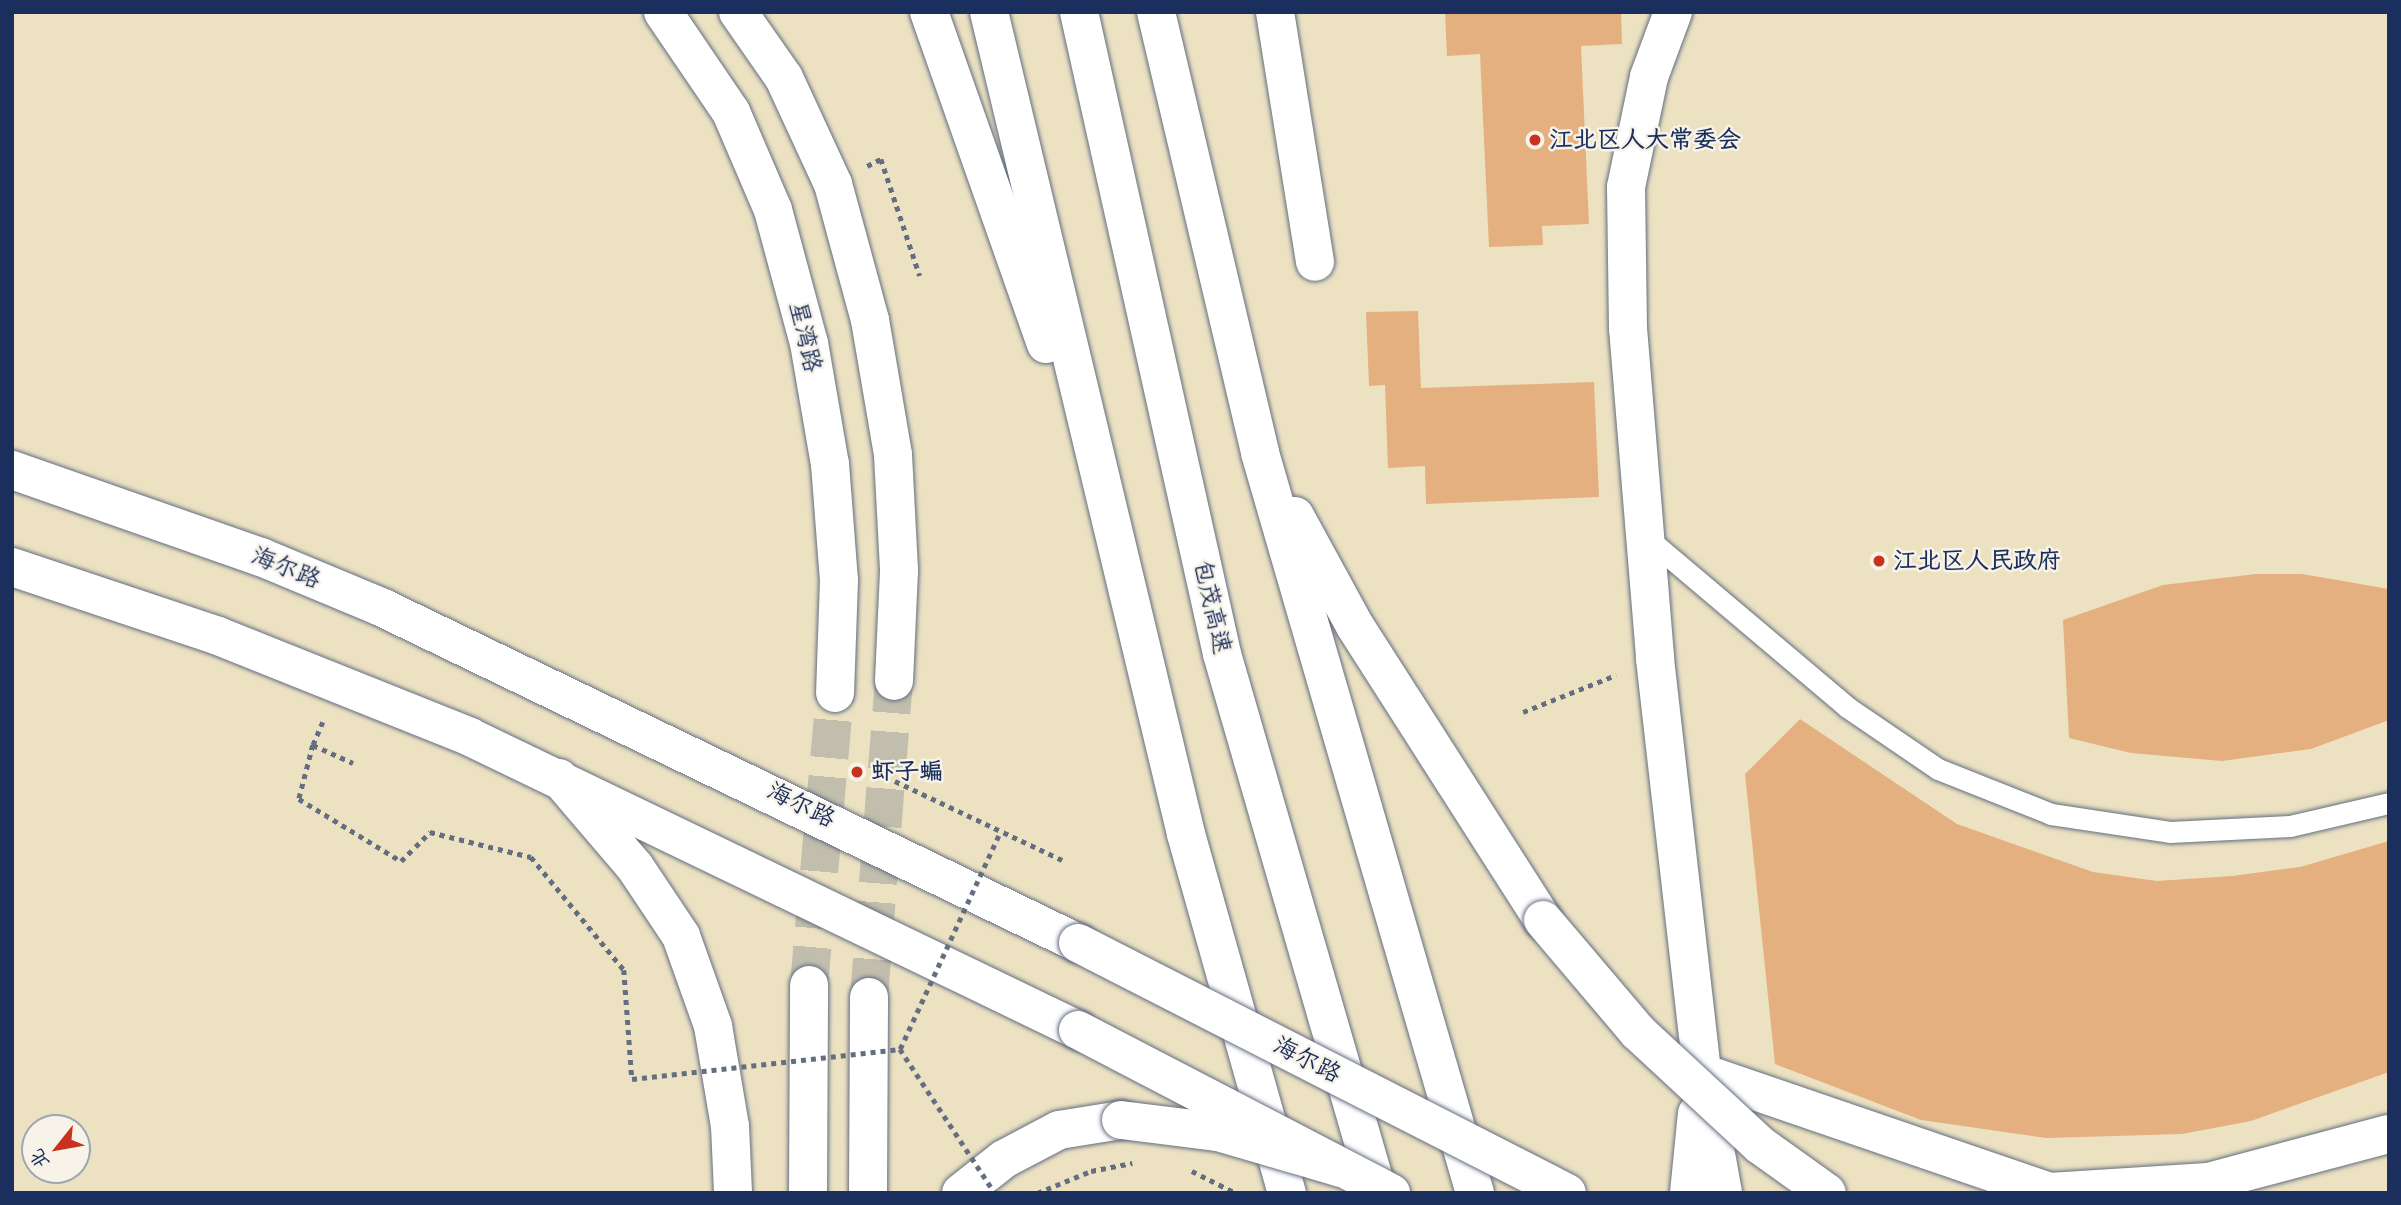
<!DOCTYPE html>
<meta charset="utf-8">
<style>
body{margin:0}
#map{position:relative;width:2401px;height:1205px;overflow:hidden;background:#ece2c2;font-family:Caveat,"LXGW WenKai TC",sans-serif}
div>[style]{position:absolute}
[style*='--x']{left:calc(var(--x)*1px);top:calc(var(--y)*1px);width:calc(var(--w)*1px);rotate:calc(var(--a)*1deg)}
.building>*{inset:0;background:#e4b07f}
.motorway-tunnel>*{height:38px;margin-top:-19px;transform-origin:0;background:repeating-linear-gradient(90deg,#c2beae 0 38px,transparent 0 57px)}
.path>*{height:4.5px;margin-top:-2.25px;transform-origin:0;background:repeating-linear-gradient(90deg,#646e81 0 5px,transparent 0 10px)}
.roads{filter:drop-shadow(0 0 2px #646e81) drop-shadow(0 0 2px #646e81)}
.service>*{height:21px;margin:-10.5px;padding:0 10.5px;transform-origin:10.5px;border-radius:10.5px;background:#fff}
.minor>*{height:38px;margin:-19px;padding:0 19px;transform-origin:19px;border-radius:19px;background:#fff}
.tertiary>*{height:38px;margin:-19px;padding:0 19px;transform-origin:19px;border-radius:19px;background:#fff}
.primary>*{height:38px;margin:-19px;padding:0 19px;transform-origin:19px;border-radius:19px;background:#fff}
.motorway>*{height:38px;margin:-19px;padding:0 19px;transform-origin:19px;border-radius:19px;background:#fff}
.path-bridge>*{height:4.5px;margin-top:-2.25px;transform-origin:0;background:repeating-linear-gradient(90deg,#646e81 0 5px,transparent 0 10px)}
.bridges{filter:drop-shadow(0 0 2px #646e81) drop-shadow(0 0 2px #646e81)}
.primary-bridge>*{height:38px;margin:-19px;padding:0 19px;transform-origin:19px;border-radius:19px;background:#fff}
.motorway-bridge>*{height:38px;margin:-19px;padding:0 19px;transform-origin:19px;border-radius:19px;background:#fff}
.dots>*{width:19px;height:19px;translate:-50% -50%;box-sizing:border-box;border:4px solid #f7f3e8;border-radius:50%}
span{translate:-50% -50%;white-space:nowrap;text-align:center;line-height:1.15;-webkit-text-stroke:5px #f7f3e8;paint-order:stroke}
.poi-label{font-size:24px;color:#1b2f5e;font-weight:700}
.left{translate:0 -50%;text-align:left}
.street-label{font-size:24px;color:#1b2f5e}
.frame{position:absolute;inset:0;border:14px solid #1b2f5e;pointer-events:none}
.north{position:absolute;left:21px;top:1114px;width:70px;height:70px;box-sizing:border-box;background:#f7f3e8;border:2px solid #9fa5b1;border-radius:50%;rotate:239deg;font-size:19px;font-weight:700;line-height:28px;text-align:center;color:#1b2f5e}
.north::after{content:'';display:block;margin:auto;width:24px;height:32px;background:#c8321e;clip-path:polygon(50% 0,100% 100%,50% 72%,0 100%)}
</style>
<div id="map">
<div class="building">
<i style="clip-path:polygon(1445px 12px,1621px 12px,1622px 44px,1581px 46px,1589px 224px,1542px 226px,1543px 245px,1489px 247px,1480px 54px,1447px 56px)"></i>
<i style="clip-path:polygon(1418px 311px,1421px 388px,1594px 382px,1599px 497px,1426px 504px,1425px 466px,1388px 468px,1385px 385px,1369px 386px,1366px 312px)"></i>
<i style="clip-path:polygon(2256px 574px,2302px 574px,2389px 589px,2389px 720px,2311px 749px,2222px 761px,2131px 753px,2069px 738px,2063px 620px,2163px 585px)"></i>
<i style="clip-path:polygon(1800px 719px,1957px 824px,2093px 872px,2157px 881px,2232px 876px,2300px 867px,2389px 841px,2389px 1072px,2251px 1121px,2182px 1134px,2046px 1138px,1921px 1120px,1775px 1064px,1745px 774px)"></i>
</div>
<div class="motorway-tunnel">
<i style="--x:809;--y:985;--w:293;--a:-84.9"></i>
<i style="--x:869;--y:997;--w:317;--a:-85.5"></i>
</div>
<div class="path">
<i style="--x:867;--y:166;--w:16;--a:-27"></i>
<i style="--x:881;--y:159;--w:123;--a:71.6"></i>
<i style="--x:1523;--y:712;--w:100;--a:-21.7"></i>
<i style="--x:323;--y:722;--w:25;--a:113"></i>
<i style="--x:313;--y:745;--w:44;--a:24.2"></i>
<i style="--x:313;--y:745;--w:56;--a:104.5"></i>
<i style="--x:299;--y:799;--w:119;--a:31.3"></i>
<i style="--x:401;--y:861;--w:41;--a:-45"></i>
<i style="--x:430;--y:832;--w:104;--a:13.9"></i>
<i style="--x:531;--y:857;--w:146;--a:50.5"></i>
<i style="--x:624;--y:970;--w:109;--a:85.8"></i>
<i style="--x:895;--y:781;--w:185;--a:25.3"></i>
<i style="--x:1091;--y:1171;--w:42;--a:-11"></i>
<i style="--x:1192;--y:1171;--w:49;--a:26.6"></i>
</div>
<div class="roads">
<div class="service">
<i style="--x:1646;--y:537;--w:263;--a:40.2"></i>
<i style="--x:1847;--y:707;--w:110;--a:34.3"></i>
<i style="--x:1938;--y:769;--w:122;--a:21.7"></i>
<i style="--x:2051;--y:814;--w:120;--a:8.6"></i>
<i style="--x:2170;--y:832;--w:120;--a:-2.9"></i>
<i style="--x:2290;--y:826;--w:102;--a:-13.1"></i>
</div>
<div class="minor">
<i style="--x:1275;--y:12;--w:253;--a:80.9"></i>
<i style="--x:1702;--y:1073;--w:367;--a:18.9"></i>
<i style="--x:2049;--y:1192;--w:159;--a:-3.6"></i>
<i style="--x:2208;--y:1182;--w:187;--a:-14.9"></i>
</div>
<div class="tertiary">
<i style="--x:663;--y:12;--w:121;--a:55.8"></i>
<i style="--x:731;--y:112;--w:107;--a:66.8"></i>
<i style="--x:773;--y:210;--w:138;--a:74.9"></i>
<i style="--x:809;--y:343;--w:123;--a:80.2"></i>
<i style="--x:830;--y:464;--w:116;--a:85.6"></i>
<i style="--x:839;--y:580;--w:113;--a:92"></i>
<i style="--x:738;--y:12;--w:80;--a:55.1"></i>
<i style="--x:784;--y:78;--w:117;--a:65.2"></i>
<i style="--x:833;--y:184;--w:141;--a:74.8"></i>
<i style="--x:870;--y:320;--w:137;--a:80.3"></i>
<i style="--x:893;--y:455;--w:116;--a:87"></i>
<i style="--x:899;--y:571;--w:110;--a:92.6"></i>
<i style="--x:1673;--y:12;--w:69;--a:110.3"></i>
<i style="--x:1649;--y:77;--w:112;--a:101.8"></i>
<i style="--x:1626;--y:187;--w:141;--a:89.2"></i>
<i style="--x:1628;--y:328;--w:332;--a:85.3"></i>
<i style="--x:1655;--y:659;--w:417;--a:83.5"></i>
</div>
<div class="primary">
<i style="--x:12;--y:470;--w:264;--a:19.3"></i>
<i style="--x:261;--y:557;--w:130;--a:22.6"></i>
<i style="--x:381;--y:607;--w:774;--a:25.74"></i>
<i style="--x:12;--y:567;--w:217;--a:18.5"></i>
<i style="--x:218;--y:636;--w:271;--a:21.8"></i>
<i style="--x:470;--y:737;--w:675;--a:25.73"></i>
<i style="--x:1702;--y:1075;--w:120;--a:79.9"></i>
<i style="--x:1689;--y:1193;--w:80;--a:-84.3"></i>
</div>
<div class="motorway">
<i style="--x:929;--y:12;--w:352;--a:70.6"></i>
<i style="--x:989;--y:12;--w:845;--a:76.52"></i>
<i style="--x:1186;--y:834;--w:373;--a:74.3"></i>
<i style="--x:1079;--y:12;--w:658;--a:77.44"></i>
<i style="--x:1222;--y:654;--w:561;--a:73.86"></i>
<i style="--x:1156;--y:12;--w:453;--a:76.7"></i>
<i style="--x:1260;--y:453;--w:771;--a:73.8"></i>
<i style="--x:1295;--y:516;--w:125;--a:61.4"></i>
<i style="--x:1355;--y:626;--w:349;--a:57.4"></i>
<i style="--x:559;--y:778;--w:117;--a:49.5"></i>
<i style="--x:635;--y:867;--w:83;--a:56.3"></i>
<i style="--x:681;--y:936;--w:96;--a:70.4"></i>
<i style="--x:713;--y:1026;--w:101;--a:80.4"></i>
<i style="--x:730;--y:1126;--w:67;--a:87.4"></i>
<i style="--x:808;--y:1193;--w:208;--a:-89.7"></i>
<i style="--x:868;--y:1193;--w:196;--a:-89.7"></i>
<i style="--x:961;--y:1193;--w:55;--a:-38.3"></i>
<i style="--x:1004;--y:1159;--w:62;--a:-27.8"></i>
<i style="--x:1059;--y:1130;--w:63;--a:-9.2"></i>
</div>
</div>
<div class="path-bridge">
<i style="--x:900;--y:1049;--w:173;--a:56.6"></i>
<i style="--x:632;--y:1079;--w:270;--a:-6.4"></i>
<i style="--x:900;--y:1049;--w:238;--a:-65.2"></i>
<i style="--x:1037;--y:1193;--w:58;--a:-22.2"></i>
</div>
<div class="bridges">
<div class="primary-bridge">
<i style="--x:1078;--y:943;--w:549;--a:27.08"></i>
<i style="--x:1078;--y:1030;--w:353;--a:27.5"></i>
</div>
<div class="motorway-bridge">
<i style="--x:1543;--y:920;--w:147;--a:49.7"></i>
<i style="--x:1638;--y:1032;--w:166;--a:42.8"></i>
<i style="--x:1760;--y:1145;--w:82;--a:35.6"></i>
<i style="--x:1121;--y:1120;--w:98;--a:7.1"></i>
<i style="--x:1218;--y:1132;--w:128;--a:16.3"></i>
</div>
</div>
<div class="dots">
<i style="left:1535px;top:140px;background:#c8321e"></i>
<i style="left:1879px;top:561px;background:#c8321e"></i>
<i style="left:857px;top:772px;background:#c8321e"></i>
</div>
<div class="poi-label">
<span class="left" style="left:1549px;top:140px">江北区人大常委会</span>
<span class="left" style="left:1893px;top:561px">江北区人民政府</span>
<span class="left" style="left:871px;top:772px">虾子蝙</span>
</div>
<div class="street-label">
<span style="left:805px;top:337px;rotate:77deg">星湾路</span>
<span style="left:286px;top:568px;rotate:22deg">海尔路</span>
<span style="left:1212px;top:607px;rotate:77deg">包茂高速</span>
<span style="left:801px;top:805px;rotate:26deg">海尔路</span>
<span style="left:1307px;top:1060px;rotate:27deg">海尔路</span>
</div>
<div class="frame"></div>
<div class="north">北</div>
</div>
